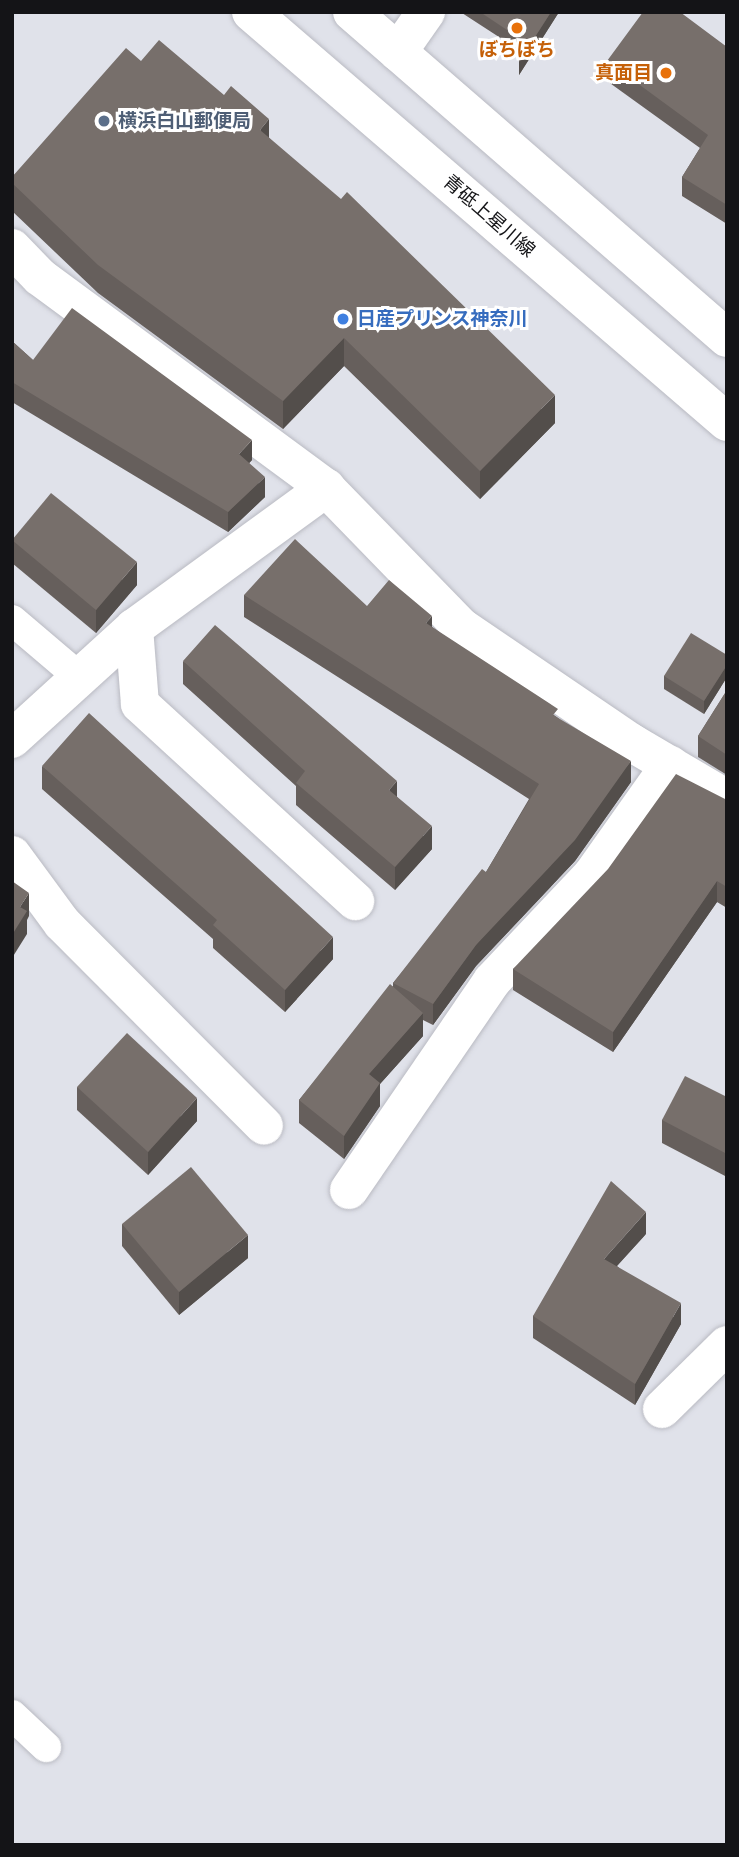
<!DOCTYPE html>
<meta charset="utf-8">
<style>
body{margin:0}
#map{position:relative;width:739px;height:1857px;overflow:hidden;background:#e0e2ea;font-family:"Fira Sans Condensed","Noto Sans JP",sans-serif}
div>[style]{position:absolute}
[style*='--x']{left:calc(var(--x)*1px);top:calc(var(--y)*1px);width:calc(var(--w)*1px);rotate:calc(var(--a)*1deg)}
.roads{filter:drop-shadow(0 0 2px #b9bac2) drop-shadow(0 0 2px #b9bac2)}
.lane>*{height:30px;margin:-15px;padding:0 15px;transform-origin:15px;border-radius:15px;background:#fff}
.street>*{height:38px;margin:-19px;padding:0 19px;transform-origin:19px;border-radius:19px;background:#fff}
.secondary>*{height:38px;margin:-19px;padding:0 19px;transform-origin:19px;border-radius:19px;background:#fff}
.wall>*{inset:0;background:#665f5c}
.shaded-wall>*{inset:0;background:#534e4b}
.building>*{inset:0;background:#776f6b}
.dots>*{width:19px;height:19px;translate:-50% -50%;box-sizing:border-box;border:4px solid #fff;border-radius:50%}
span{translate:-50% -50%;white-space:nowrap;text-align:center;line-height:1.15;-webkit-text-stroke:6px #fff;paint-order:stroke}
.food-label{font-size:19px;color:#c56008;font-weight:700}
.right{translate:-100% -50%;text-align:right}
.service-label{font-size:19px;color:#4e5e75;font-weight:700}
.left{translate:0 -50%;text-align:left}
.street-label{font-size:19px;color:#141417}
.shop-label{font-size:19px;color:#366cbe;font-weight:700}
.frame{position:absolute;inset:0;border:14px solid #141417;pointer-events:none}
</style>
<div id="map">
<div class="roads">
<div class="lane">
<i style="--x:12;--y:620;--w:88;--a:40.4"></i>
<i style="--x:12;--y:1715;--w:47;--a:43.3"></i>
</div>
<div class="street">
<i style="--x:398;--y:52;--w:49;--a:-55"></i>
<i style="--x:12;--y:248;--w:40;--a:46"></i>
<i style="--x:40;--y:277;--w:355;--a:36.4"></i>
<i style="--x:326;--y:488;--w:194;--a:45.8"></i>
<i style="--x:461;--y:627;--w:207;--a:34.2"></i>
<i style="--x:632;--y:743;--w:110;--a:30.5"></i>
<i style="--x:134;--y:628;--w:76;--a:85.5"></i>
<i style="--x:140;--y:704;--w:292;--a:42.5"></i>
<i style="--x:12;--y:739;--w:165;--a:-42.3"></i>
<i style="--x:134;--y:628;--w:238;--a:-36.1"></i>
<i style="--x:12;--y:855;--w:84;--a:53.7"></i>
<i style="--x:62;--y:923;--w:286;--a:45.1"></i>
<i style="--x:349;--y:1190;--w:253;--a:-55.6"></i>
<i style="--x:492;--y:981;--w:146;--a:-46.7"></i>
<i style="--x:592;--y:875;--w:135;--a:-54.7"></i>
<i style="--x:662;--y:1409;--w:91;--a:-44.6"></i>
</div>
<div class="secondary">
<i style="--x:251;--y:12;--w:628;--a:40.74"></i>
<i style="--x:352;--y:12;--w:497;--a:41"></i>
</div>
</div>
<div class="wall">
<i style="clip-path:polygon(462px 12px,559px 12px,519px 75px,519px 50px,462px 13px)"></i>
<i style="clip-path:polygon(727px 47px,727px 224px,682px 196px,682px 177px,700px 148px,607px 81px,607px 61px)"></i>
<i style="clip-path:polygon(141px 61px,269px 138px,555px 423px,480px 499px,344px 366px,283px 429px,98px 293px,12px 211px,12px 177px)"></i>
<i style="clip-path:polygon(12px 341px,33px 360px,252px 460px,249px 463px,265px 497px,228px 532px,12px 402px)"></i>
<i style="clip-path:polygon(12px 540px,137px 585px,96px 633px,12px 563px)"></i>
<i style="clip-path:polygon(244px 595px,367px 606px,432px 627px,558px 718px,631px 782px,575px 861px,476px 966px,433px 1025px,423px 1020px,423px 1036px,380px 1084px,380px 1106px,344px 1159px,299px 1123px,299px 1100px,393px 986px,393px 983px,486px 872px,529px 799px,244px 617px)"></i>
<i style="clip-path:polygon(727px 655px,727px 677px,704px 714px,664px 689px,664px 676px)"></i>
<i style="clip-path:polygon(183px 661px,397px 797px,432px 849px,395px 890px,296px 805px,296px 786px,183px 684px)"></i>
<i style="clip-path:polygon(727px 690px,727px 775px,698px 757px,698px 736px)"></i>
<i style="clip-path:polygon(42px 766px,333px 959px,285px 1012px,213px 948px,213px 939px,42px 789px)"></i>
<i style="clip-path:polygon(727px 800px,727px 908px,717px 902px,613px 1052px,513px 990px,513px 969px)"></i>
<i style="clip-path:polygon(77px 1087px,197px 1121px,148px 1175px,77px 1110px)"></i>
<i style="clip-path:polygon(727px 1097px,727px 1177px,662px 1143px,662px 1120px)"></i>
<i style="clip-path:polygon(122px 1224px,248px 1258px,179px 1315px,122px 1246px)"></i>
<i style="clip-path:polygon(646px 1234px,617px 1266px,681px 1324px,635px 1405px,533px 1338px,533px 1316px)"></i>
</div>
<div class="shaded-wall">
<i style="clip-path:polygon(551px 12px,559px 12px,519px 75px,519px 62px)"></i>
<i style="clip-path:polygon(269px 119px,269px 147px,260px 130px)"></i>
<i style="clip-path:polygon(344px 338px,344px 366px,283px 429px,283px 401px)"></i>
<i style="clip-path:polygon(555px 395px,555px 423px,480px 499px,480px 471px)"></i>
<i style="clip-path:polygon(252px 440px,252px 460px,239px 474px,239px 454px)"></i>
<i style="clip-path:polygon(265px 477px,265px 497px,228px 532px,228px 512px)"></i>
<i style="clip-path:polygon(137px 562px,137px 585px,96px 633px,96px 610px)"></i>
<i style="clip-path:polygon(432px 616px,432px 637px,426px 623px)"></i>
<i style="clip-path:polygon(727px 665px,727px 677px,704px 714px,704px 701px)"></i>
<i style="clip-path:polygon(14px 667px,14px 684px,12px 687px,12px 670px)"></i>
<i style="clip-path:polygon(631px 761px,631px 782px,575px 861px,476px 966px,433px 1025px,433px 1004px,476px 945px)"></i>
<i style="clip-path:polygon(397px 781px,397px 804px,389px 790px)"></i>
<i style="clip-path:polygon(432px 826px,432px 849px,395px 890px,395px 867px)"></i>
<i style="clip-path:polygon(717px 881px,717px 902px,613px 1052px,613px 1032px)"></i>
<i style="clip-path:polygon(29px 893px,29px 916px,27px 920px,27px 934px,12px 958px,12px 935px,20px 907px)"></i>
<i style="clip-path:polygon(333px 937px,333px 959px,285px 1012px,285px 990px)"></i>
<i style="clip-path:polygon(423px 1013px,423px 1036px,380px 1084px,380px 1106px,344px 1159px,344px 1136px,369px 1074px)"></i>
<i style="clip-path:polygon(197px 1098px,197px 1121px,148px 1175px,148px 1152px)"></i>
<i style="clip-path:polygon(646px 1212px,646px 1234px,604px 1280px,604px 1259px)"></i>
<i style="clip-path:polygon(248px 1235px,248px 1258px,179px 1315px,179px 1292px)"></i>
<i style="clip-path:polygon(681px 1303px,681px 1324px,635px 1405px,635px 1384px)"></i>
</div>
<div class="building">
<i style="clip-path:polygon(480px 12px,551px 12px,519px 62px,519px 38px)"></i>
<i style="clip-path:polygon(643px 12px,680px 12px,727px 47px,727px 205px,682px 177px,708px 135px,607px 61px)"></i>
<i style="clip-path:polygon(159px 40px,224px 95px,231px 86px,269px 119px,260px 130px,341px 199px,347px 192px,555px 395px,480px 471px,344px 338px,283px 401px,98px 265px,12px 183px,12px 177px,126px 48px,141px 61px)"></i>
<i style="clip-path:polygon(72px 308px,252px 440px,239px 454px,265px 477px,228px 512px,12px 382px,12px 341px,33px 360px)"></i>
<i style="clip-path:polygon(51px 493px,137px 562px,96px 610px,12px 540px)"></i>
<i style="clip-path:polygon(295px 539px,367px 606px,389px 580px,432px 616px,426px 623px,558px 709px,553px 715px,631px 761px,575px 840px,476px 945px,433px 1004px,393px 983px,482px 869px,486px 872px,539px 784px,244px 595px)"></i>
<i style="clip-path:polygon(215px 625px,397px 781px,389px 790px,432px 826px,395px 867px,296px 783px,305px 771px,183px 661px)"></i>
<i style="clip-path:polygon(691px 633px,727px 655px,727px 665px,704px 701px,664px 676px)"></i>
<i style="clip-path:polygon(727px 690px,727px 755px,698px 736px)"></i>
<i style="clip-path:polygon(89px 713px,333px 937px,285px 990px,213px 925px,217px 920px,42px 766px)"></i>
<i style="clip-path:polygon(676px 774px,727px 800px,727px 887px,717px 881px,613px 1032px,513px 969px,608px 869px)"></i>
<i style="clip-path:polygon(12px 881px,29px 893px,20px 907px,27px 911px,12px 935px)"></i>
<i style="clip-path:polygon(390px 984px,423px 1013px,369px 1074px,380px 1083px,344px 1136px,299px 1100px)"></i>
<i style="clip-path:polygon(127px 1033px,197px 1098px,148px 1152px,77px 1087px)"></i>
<i style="clip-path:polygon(685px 1076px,727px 1097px,727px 1154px,662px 1120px)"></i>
<i style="clip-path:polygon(191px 1167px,248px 1235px,179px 1292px,122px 1224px)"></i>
<i style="clip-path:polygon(611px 1181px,646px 1212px,604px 1259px,681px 1303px,635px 1384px,533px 1316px)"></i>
</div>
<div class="dots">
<i style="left:517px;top:28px;background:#e8710a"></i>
<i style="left:666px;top:73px;background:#e8710a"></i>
<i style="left:104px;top:121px;background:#5c6f8a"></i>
<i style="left:343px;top:319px;background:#3f7fe0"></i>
</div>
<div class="food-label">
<span style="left:517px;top:50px">ぼちぼち</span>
<span class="right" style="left:652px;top:73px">真面目</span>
</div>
<div class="service-label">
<span class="left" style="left:118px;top:121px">横浜白山郵便局</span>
</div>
<div class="street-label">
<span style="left:489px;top:216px;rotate:41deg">青砥上星川線</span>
</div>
<div class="shop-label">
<span class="left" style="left:357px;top:319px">日産プリンス神奈川</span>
</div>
<div class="frame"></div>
</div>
